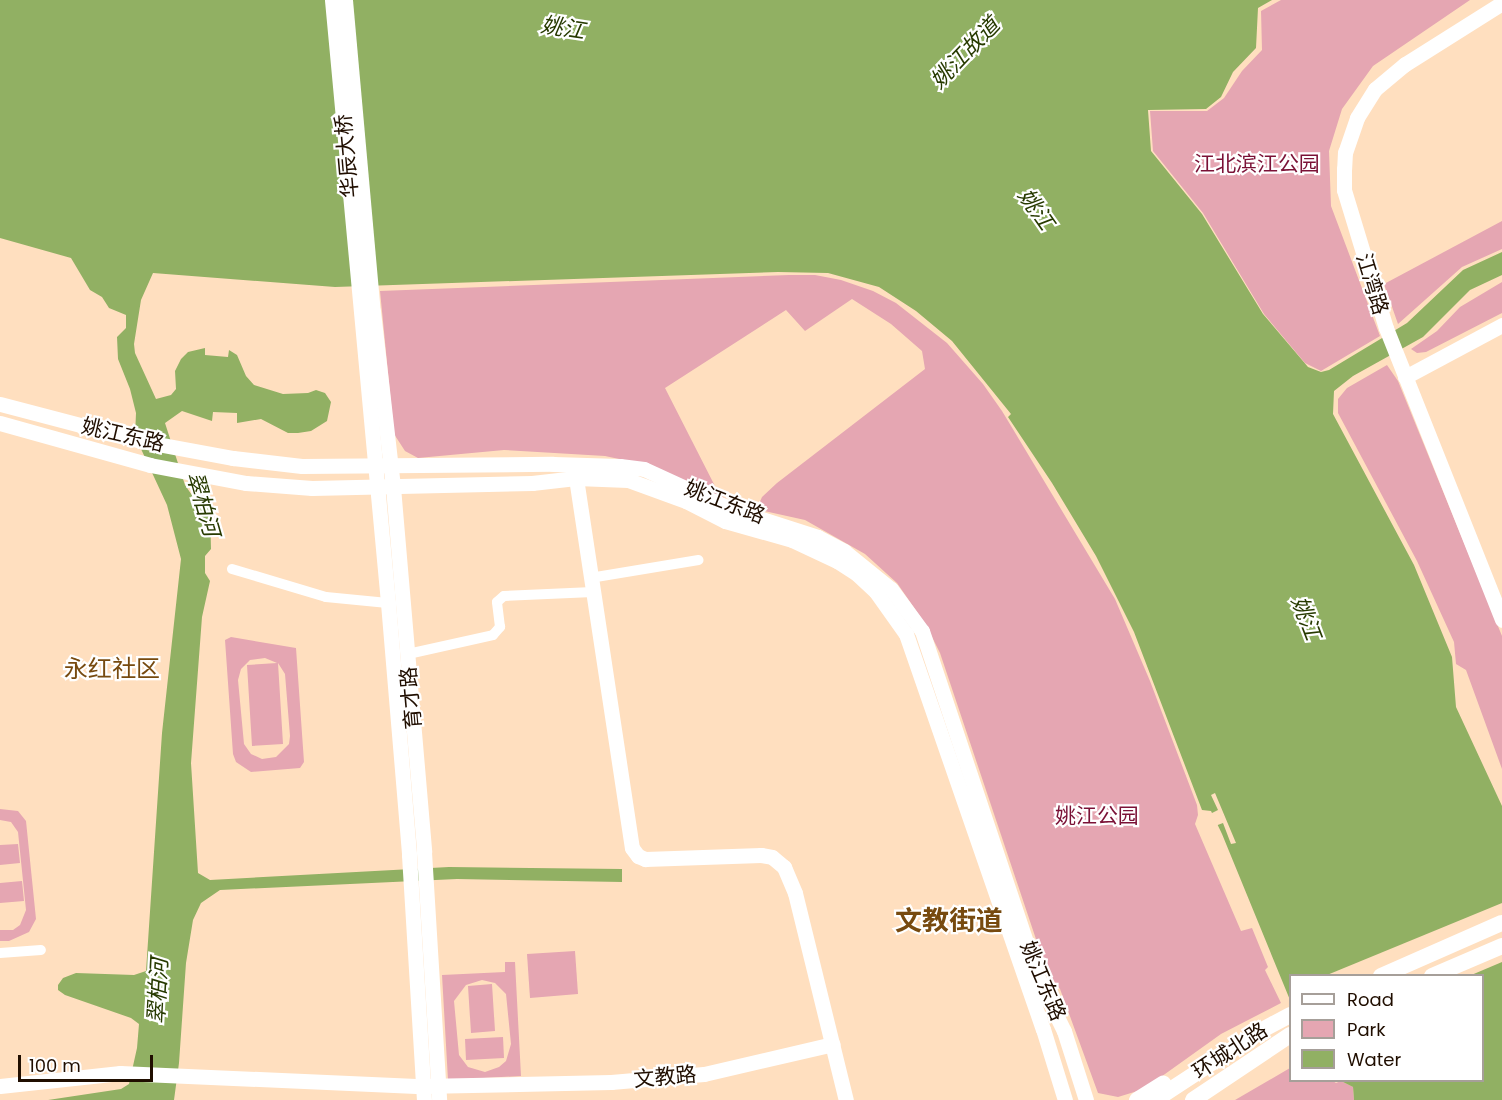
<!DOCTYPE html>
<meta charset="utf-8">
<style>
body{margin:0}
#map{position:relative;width:1502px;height:1100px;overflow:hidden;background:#ffdfbf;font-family:Poppins,"Noto Sans SC",sans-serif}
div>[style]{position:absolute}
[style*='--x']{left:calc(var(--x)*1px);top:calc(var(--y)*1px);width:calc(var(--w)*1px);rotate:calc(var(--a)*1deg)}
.green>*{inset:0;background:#e5a6b2}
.water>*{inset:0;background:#91b063}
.pier>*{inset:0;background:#ffdfbf}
.street>*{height:10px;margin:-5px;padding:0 5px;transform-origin:5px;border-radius:5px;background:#fff}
.secondary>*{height:15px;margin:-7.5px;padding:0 7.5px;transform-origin:7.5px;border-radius:7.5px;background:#fff}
.primary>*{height:16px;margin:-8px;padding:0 8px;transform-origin:8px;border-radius:8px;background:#fff}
span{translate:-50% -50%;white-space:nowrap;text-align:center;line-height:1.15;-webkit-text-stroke:4.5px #fff;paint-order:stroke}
.street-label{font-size:21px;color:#200e00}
.park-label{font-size:21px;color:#7a1136}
.water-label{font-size:22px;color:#273a00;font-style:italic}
.quarter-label{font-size:24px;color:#774a0f}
.district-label{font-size:27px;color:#774a0f;font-weight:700}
.legend{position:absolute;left:1289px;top:974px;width:195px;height:108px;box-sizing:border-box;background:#fff;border:2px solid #a69f99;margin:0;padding:8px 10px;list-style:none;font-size:18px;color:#200e00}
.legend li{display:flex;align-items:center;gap:12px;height:30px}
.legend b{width:30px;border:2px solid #a69f99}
.scale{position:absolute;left:18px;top:1055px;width:135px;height:27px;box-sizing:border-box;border:3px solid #200e00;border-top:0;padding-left:8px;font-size:18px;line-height:21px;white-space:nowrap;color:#200e00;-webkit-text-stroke:4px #fff;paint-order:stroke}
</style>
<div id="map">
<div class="green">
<i style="clip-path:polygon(1281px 0,1470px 0,1373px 66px,1342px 109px,1329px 151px,1331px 206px,1380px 336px,1321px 371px,1305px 363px,1264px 314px,1203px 213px,1153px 151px,1150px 111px,1207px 111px,1224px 98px,1242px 71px,1262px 50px,1261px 11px)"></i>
<i style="clip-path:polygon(1502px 221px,1502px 249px,1462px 267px,1398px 324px,1384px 284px)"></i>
<i style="clip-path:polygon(789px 275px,815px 275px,841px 280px,873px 291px,896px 303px,947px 343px,983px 384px,1002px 411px,1115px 599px,1150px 681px,1197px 805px,1198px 815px,1195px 824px,1241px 931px,1252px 928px,1268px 967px,1265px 970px,1281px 1003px,1221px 1034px,1144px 1089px,1118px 1097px,1098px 1093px,1060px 989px,1047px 972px,940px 653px,926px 625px,897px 583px,865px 554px,805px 520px,760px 510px,758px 506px,762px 497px,777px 483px,925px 369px,922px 351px,891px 324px,852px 299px,805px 331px,786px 310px,665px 388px,719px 494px,726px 499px,652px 466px,605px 456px,504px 450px,418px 458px,405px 451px,394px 434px,380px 291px)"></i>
<i style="clip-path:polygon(1502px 282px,1502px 313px,1426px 352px,1417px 353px,1411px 349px,1437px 331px,1460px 307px)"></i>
<i style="clip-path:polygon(1387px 365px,1398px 381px,1502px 636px,1502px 769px,1466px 670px,1456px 664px,1454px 642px,1417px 561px,1338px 413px,1338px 399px,1347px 388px)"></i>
<i style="clip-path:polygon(evenodd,231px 637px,296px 648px,304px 762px,300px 768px,251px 772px,236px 762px,233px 754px,225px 640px,231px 637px,265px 658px,277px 663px,247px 665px,252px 746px,283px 744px,278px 663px,285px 674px,290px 736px,289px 744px,276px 757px,262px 759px,251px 754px,244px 744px,238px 680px,241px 669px,250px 660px,265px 658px)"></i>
<i style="clip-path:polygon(0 809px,18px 811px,26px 821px,36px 919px,29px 932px,9px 941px,0 941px,0 930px,13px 930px,20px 925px,26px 910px,18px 832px,11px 822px,0 820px)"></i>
<i style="clip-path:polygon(18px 844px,20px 863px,0 865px,0 845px)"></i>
<i style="clip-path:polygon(22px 881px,24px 901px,0 903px,0 883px)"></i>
<i style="clip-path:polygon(575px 951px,578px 994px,530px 998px,527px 954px)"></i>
<i style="clip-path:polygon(evenodd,505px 962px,515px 962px,521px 1076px,448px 1080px,442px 975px,505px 972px,505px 962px,482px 980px,495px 983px,506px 994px,511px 1044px,506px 1061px,499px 1067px,485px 1072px,468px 1067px,459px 1055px,454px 1001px,466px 985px,482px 980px)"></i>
<i style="clip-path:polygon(492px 984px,495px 1031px,471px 1033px,468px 986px)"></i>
<i style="clip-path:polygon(503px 1037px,504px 1058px,466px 1060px,465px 1039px)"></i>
<i style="clip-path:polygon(1290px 1068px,1290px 1080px,1333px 1081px,1336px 1083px,1341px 1081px,1353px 1087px,1354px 1100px,1235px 1100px)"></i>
</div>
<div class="water">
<i style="clip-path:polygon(0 0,1272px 0,1258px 8px,1256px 48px,1233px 72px,1221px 97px,1206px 109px,1148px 110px,1151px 151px,1202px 214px,1263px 314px,1308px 367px,1321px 372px,1329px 370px,1407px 323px,1463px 270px,1502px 252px,1502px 275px,1470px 290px,1423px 337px,1353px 376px,1334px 391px,1333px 414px,1414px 565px,1452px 657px,1456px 707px,1502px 806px,1502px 1100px,1354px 1100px,1353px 1087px,1341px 1081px,1482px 1080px,1482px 976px,1290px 976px,1290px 1000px,1222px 834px,1211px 811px,1202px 810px,1134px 632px,1096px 556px,1052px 483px,1008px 417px,1011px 414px,952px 341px,916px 311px,879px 287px,828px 273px,778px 272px,335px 287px,153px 273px,141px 300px,134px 344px,135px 353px,156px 399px,171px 395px,176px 389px,175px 371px,181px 359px,188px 352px,205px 348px,205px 355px,228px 357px,229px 350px,237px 355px,246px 376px,254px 385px,283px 394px,308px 393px,316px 390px,325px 393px,331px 402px,327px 421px,311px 431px,298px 433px,288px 433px,261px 419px,237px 423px,237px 413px,213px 412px,212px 421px,182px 411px,165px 423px,185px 485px,198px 504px,210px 507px,211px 549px,205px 556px,205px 573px,210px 581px,202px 617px,191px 763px,198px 873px,210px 880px,449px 867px,622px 869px,622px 882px,457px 879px,220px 890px,201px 903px,193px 920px,186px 963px,179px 1063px,174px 1100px,48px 1100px,121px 1089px,129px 1084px,137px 1048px,139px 1024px,131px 1018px,65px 995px,58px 990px,58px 985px,63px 978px,76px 973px,134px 975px,146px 971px,162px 733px,181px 559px,167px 505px,135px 436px,136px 413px,130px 389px,118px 359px,117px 337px,126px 328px,126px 315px,109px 308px,102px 297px,90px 290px,71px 258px,0 238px)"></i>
</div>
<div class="pier">
<i style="clip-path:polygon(1215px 793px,1236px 843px,1231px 844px,1223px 823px,1215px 826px,1210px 814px,1218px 810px,1211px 795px)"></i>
<i style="clip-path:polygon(1502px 903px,1502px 962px,1469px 976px,1327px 975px)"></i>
</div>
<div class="street">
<i style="--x:232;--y:569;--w:98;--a:16.6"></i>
<i style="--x:326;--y:597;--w:62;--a:5.5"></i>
<i style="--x:590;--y:578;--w:110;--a:-9.4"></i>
<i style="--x:408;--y:654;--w:87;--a:-12.6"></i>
<i style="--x:493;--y:635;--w:11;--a:-49"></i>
<i style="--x:500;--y:627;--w:25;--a:-97"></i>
<i style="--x:497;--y:602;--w:9;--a:-41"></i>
<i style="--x:504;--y:596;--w:89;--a:-2.6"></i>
<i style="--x:0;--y:953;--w:41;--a:-4.2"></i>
</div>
<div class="secondary">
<i style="--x:332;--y:0;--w:606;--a:84.69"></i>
<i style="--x:388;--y:603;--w:253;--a:85.2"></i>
<i style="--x:409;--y:855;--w:245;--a:86.5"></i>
<i style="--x:345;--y:0;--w:312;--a:84.9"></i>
<i style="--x:373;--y:311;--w:177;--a:83.5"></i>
<i style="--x:393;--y:487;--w:366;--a:85.1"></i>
<i style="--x:424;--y:852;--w:248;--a:86.5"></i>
<i style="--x:1502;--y:3;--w:115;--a:147.8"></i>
<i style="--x:1405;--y:64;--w:39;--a:140"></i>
<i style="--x:1375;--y:89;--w:34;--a:122"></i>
<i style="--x:1357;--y:118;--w:36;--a:109"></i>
<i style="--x:1345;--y:152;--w:17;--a:93"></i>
<i style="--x:1344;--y:169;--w:21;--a:90"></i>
<i style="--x:1344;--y:190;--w:144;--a:73.1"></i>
<i style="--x:1386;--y:328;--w:314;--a:68.3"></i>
<i style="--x:1405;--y:377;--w:110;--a:-28.2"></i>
<i style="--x:0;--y:404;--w:146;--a:14.7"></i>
<i style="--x:141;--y:441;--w:94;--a:10.5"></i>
<i style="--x:233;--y:458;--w:69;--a:6.6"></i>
<i style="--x:302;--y:466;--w:251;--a:-0.5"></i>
<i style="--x:553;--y:464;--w:67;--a:1.7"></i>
<i style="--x:620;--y:466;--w:24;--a:7"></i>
<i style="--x:644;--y:469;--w:96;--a:24.7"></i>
<i style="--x:731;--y:509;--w:91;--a:17.8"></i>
<i style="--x:818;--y:537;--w:30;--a:28"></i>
<i style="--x:844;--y:551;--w:60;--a:39"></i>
<i style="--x:891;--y:589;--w:52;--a:53.6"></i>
<i style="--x:922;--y:631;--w:368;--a:71.5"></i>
<i style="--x:1039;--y:980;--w:57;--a:63.9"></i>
<i style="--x:1064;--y:1031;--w:72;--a:72.3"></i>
<i style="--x:0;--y:423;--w:156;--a:15.6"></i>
<i style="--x:150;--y:465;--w:98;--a:10.6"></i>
<i style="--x:246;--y:483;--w:66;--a:4.3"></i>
<i style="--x:312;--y:488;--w:220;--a:-1.3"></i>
<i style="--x:532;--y:483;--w:44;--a:-6.5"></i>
<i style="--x:576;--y:478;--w:52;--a:2.2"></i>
<i style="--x:628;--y:480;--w:62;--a:19.9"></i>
<i style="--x:686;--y:501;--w:44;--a:27.1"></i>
<i style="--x:725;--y:521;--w:70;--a:15.8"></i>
<i style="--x:792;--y:540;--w:50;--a:25"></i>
<i style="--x:837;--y:561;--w:24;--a:33"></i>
<i style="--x:857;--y:574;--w:26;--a:43"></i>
<i style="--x:876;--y:592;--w:52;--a:54.5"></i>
<i style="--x:906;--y:634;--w:418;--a:70.9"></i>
<i style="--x:1043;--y:1029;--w:74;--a:72.8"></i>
<i style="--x:576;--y:478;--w:374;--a:81.4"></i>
<i style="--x:632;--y:848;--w:10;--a:53"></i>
<i style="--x:638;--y:856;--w:8;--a:23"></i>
<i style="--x:645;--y:859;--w:116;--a:-2"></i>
<i style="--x:761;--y:855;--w:11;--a:10"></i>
<i style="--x:772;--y:857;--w:16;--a:40"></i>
<i style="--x:784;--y:867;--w:28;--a:67"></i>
<i style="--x:795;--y:893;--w:213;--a:76.2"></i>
<i style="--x:0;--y:1086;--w:121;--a:-6.2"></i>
<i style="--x:120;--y:1073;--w:302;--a:2.5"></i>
<i style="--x:422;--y:1086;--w:189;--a:-1.2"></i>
<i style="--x:611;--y:1082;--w:93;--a:-4.9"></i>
<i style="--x:704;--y:1074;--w:132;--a:-13.1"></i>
</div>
<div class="primary">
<i style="--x:1381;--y:976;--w:132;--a:-23.7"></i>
<i style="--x:1432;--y:976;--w:76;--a:-23.2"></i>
<i style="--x:1137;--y:1100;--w:31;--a:-32"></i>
<i style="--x:1155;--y:1100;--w:128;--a:-33.2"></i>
<i style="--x:1262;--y:1030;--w:32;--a:-28"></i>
<i style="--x:1193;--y:1100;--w:117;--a:-33.8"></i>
</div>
<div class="street-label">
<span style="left:347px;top:156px;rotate:-95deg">华辰大桥</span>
<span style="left:1372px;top:284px;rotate:73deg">江湾路</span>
<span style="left:123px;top:435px;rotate:13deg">姚江东路</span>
<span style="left:725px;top:502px;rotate:21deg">姚江东路</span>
<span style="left:411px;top:698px;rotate:-95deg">育才路</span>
<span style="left:1043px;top:981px;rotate:67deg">姚江东路</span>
<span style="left:1230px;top:1051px;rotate:-33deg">环城北路</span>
<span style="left:665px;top:1077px;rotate:-5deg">文教路</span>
</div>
<div class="park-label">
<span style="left:1257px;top:164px">江北滨江公园</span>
<span style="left:1097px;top:816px">姚江公园</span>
</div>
<div class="water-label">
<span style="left:563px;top:28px;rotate:9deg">姚江</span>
<span style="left:965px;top:53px;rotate:-46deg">姚江故道</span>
<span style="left:1036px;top:209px;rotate:55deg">姚江</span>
<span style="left:203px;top:504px;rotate:74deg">翠柏河</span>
<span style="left:1306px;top:618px;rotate:69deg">姚江</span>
<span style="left:158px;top:991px;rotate:-87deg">翠柏河</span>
</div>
<div class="quarter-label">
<span style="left:112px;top:669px">永红社区</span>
</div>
<div class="district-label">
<span style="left:949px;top:921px">文教街道</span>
</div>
<ul class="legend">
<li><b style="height:8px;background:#fff"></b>Road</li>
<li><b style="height:16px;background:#e5a6b2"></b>Park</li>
<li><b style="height:16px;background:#91b063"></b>Water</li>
</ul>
<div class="scale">100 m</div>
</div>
